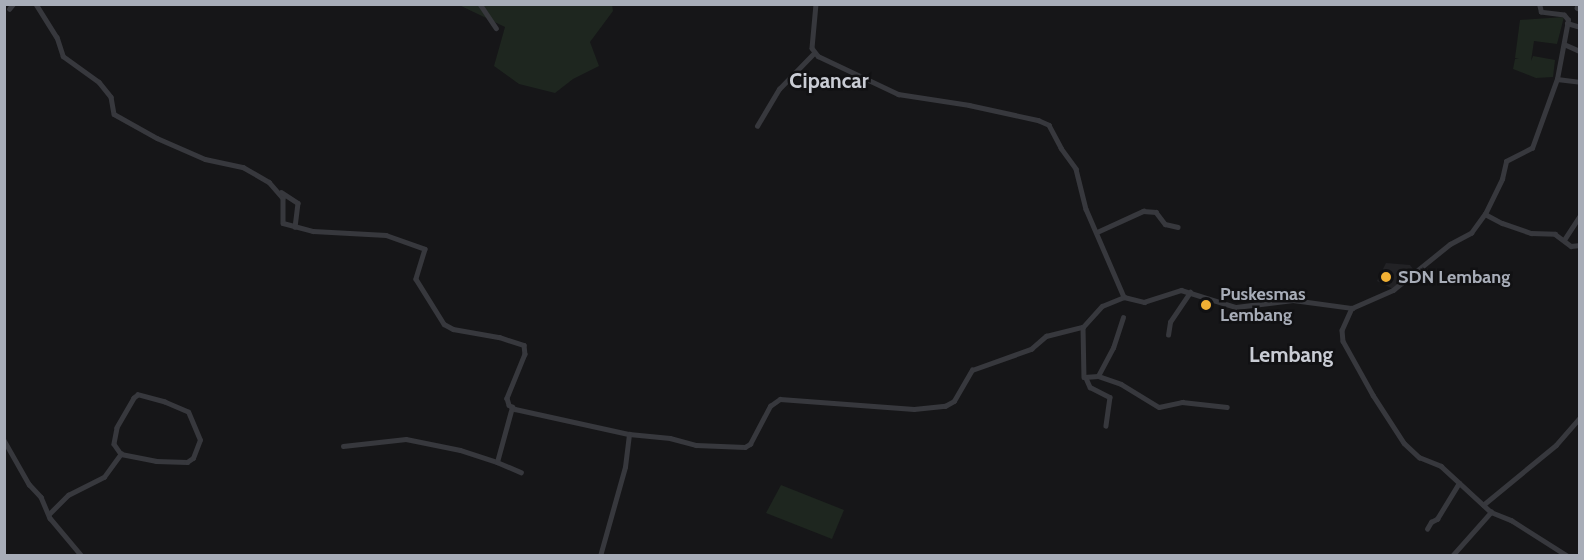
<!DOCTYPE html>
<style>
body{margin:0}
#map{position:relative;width:1584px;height:560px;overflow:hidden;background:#161618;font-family:Cabin,sans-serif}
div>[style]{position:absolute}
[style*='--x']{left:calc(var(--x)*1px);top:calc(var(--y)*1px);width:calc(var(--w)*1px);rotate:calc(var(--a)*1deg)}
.built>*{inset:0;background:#222225}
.green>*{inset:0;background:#1e261f}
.minor>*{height:4.5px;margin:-2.25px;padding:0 2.25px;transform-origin:2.25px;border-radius:2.25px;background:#37383d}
.dots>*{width:16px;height:16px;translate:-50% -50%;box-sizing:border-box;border:3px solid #111113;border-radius:50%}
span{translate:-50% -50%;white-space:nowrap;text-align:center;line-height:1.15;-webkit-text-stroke:5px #111113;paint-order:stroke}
.poi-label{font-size:18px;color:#a8adb8;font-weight:700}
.left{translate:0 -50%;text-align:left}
.quarter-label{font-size:21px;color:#c9ccd4;font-weight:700}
.frame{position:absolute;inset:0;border:6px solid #a8adb8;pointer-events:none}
</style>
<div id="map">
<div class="built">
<i style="clip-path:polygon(1386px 263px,1410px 265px,1416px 273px,1393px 289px,1377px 281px)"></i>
</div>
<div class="green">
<i style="clip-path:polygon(612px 4px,613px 11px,590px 42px,599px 66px,573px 79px,555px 93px,519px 84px,494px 66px,505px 27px,459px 5px)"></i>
<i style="clip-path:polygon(1564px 17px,1557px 44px,1534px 41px,1531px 61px,1533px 56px,1555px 60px,1553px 77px,1536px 78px,1513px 69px,1515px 59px,1519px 59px,1515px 58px,1520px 20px)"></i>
<i style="clip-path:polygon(781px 485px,844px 510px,832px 539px,766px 513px)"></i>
</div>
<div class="minor">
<i style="--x:36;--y:4;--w:39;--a:58"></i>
<i style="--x:57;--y:37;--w:20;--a:72"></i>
<i style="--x:63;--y:56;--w:44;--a:35.8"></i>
<i style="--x:99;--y:82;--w:19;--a:51"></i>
<i style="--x:111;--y:97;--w:17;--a:80"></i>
<i style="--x:114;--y:114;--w:49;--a:29.2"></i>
<i style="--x:157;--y:138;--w:52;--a:23.6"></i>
<i style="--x:205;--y:159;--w:39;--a:12"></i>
<i style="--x:243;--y:167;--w:30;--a:30"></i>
<i style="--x:269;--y:182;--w:21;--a:49"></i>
<i style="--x:283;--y:198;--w:25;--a:90"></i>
<i style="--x:283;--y:223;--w:31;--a:15"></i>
<i style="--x:313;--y:231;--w:73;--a:3.1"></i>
<i style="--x:386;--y:235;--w:41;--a:19.7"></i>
<i style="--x:425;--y:249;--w:31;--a:107"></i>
<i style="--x:416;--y:279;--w:53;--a:58.1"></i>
<i style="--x:444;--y:324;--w:10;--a:29"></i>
<i style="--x:453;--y:329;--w:47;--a:9.9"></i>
<i style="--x:499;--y:337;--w:26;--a:18"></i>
<i style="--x:524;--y:345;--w:9;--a:84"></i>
<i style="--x:525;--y:354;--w:48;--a:112.2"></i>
<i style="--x:507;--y:398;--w:7;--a:74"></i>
<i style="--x:509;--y:405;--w:7;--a:34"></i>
<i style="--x:515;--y:409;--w:117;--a:12.4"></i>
<i style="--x:629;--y:434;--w:41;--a:5.6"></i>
<i style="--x:670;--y:438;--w:27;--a:15"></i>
<i style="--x:696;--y:445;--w:49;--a:2.3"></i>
<i style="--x:745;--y:447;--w:6;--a:-31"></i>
<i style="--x:750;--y:444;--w:43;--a:-62.2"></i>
<i style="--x:770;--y:406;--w:12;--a:-35"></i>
<i style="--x:780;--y:399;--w:134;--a:4.3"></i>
<i style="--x:914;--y:409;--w:31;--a:-6"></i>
<i style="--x:945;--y:406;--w:10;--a:-29"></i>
<i style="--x:954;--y:401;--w:36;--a:-60"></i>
<i style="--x:972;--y:370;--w:63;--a:-19.6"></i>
<i style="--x:1031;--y:349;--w:20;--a:-41"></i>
<i style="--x:1046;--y:336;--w:38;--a:-14"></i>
<i style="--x:1083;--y:327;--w:28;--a:-48"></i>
<i style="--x:1102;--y:306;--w:24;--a:-22"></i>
<i style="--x:480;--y:4;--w:29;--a:56"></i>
<i style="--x:816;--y:4;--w:44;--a:95.2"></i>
<i style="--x:812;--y:48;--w:10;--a:53"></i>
<i style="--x:818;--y:56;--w:89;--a:25.4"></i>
<i style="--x:898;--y:94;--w:72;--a:8.8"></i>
<i style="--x:969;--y:105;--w:71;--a:12.3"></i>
<i style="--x:1038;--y:120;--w:12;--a:24"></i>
<i style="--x:1049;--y:125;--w:26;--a:62"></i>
<i style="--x:1061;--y:148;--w:26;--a:54"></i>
<i style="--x:1076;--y:169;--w:41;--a:76"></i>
<i style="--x:1086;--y:209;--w:96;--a:66.6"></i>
<i style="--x:1124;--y:297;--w:21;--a:14"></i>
<i style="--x:1144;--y:302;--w:39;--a:-18"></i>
<i style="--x:1181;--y:290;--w:58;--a:17.2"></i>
<i style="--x:1236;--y:307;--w:57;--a:-7"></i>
<i style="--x:1293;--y:300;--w:60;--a:7.7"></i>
<i style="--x:1352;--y:308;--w:45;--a:-23.7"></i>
<i style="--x:1393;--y:290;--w:73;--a:-38.9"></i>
<i style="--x:1450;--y:244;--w:24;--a:-28"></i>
<i style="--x:1471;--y:233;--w:24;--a:-54"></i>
<i style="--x:1485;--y:214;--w:39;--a:-64"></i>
<i style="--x:1502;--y:179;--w:18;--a:-77"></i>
<i style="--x:1506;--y:161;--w:29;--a:-27"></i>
<i style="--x:1532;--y:148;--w:73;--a:-70.1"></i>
<i style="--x:1557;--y:79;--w:60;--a:-79.4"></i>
<i style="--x:1568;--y:20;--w:6;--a:-129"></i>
<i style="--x:1564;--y:15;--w:23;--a:-173"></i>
<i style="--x:1541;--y:12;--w:8;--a:-104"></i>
<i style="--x:1579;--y:4;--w:4;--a:117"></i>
<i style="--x:1577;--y:8;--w:3;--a:18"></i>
<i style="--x:9;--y:9;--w:6;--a:-51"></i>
<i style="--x:1567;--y:23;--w:14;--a:17"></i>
<i style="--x:1564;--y:44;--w:17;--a:24"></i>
<i style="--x:1557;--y:79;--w:23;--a:7"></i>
<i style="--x:757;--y:126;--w:43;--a:-59.3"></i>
<i style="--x:779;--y:89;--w:50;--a:-45.8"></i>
<i style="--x:281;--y:192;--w:20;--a:33"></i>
<i style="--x:298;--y:203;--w:24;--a:97"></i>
<i style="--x:1485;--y:214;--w:19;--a:28"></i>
<i style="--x:1502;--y:223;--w:31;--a:19"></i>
<i style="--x:1531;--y:233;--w:24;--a:2"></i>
<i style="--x:1555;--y:234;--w:20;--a:37"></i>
<i style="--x:1571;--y:246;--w:9;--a:-6"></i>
<i style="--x:1097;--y:232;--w:51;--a:-24.5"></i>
<i style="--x:1143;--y:211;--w:13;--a:4"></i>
<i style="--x:1156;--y:212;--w:15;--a:53"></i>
<i style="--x:1165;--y:224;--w:13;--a:13"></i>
<i style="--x:1564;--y:240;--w:30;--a:-57"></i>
<i style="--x:1352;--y:308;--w:24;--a:114"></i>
<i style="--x:1342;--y:330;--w:11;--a:85"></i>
<i style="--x:1343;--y:341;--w:62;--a:60.9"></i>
<i style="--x:1373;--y:395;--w:57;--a:57.1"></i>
<i style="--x:1404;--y:443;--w:21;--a:43"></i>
<i style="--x:1419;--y:457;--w:24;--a:22"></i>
<i style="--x:1441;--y:466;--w:68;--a:42.6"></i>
<i style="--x:1491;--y:512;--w:22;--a:22"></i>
<i style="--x:1511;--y:520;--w:67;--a:32.3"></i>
<i style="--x:1083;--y:327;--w:50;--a:88.9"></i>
<i style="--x:1084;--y:377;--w:14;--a:-4"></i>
<i style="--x:1098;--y:376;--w:24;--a:19"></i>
<i style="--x:1121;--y:384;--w:44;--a:31.2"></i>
<i style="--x:1159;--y:407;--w:24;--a:-12"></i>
<i style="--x:1182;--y:402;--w:45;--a:6.3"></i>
<i style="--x:1168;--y:335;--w:13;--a:-81"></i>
<i style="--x:1170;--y:322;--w:36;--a:-56"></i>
<i style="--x:1098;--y:376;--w:32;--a:-62"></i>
<i style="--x:1113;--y:348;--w:32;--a:-72"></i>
<i style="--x:1086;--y:378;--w:10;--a:66"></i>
<i style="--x:1090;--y:387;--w:22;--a:27"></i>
<i style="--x:1110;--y:397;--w:29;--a:98"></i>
<i style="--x:4;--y:440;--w:51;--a:60.4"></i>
<i style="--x:29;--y:484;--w:18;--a:47"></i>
<i style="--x:41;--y:497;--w:23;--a:67"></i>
<i style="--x:50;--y:518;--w:50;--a:49.9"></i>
<i style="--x:343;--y:446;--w:63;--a:-6.3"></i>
<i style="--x:406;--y:439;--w:55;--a:11.5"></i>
<i style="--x:460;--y:450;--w:39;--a:18"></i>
<i style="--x:497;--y:462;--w:57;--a:-74.7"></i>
<i style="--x:497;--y:462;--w:26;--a:23"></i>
<i style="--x:1483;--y:505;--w:94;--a:-39.4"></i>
<i style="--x:1556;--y:445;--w:37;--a:-49"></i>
<i style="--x:49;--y:514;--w:27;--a:-45"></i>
<i style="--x:68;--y:495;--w:40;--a:-26.6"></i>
<i style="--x:104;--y:477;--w:29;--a:-54"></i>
<i style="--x:121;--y:454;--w:36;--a:11"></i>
<i style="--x:156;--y:461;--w:31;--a:2"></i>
<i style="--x:187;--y:462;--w:7;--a:-34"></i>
<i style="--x:193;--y:458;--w:19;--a:-69"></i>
<i style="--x:200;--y:440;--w:30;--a:-113"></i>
<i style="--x:188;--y:412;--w:25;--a:-157"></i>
<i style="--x:165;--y:402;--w:28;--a:-165"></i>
<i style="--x:138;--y:395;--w:5;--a:143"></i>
<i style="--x:134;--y:398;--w:34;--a:120"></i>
<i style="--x:117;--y:428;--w:16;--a:101"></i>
<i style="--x:114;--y:444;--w:12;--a:55"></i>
<i style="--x:1427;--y:529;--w:8;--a:-60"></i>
<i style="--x:1431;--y:522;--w:7;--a:-27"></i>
<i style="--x:1437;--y:519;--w:42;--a:-58.6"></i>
<i style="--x:600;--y:556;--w:92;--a:-74.3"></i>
<i style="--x:625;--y:467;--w:33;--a:-83"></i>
<i style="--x:1452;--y:556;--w:59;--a:-48.4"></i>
</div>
<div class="dots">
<i style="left:1386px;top:277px;background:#f2b134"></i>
<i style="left:1206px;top:305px;background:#f2b134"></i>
</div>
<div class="poi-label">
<span class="left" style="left:1398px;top:277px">SDN Lembang</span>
<span class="left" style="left:1220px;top:305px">Puskesmas<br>Lembang</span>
</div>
<div class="quarter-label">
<span style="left:829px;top:81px">Cipancar</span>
<span style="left:1291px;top:355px">Lembang</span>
</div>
<div class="frame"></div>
</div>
